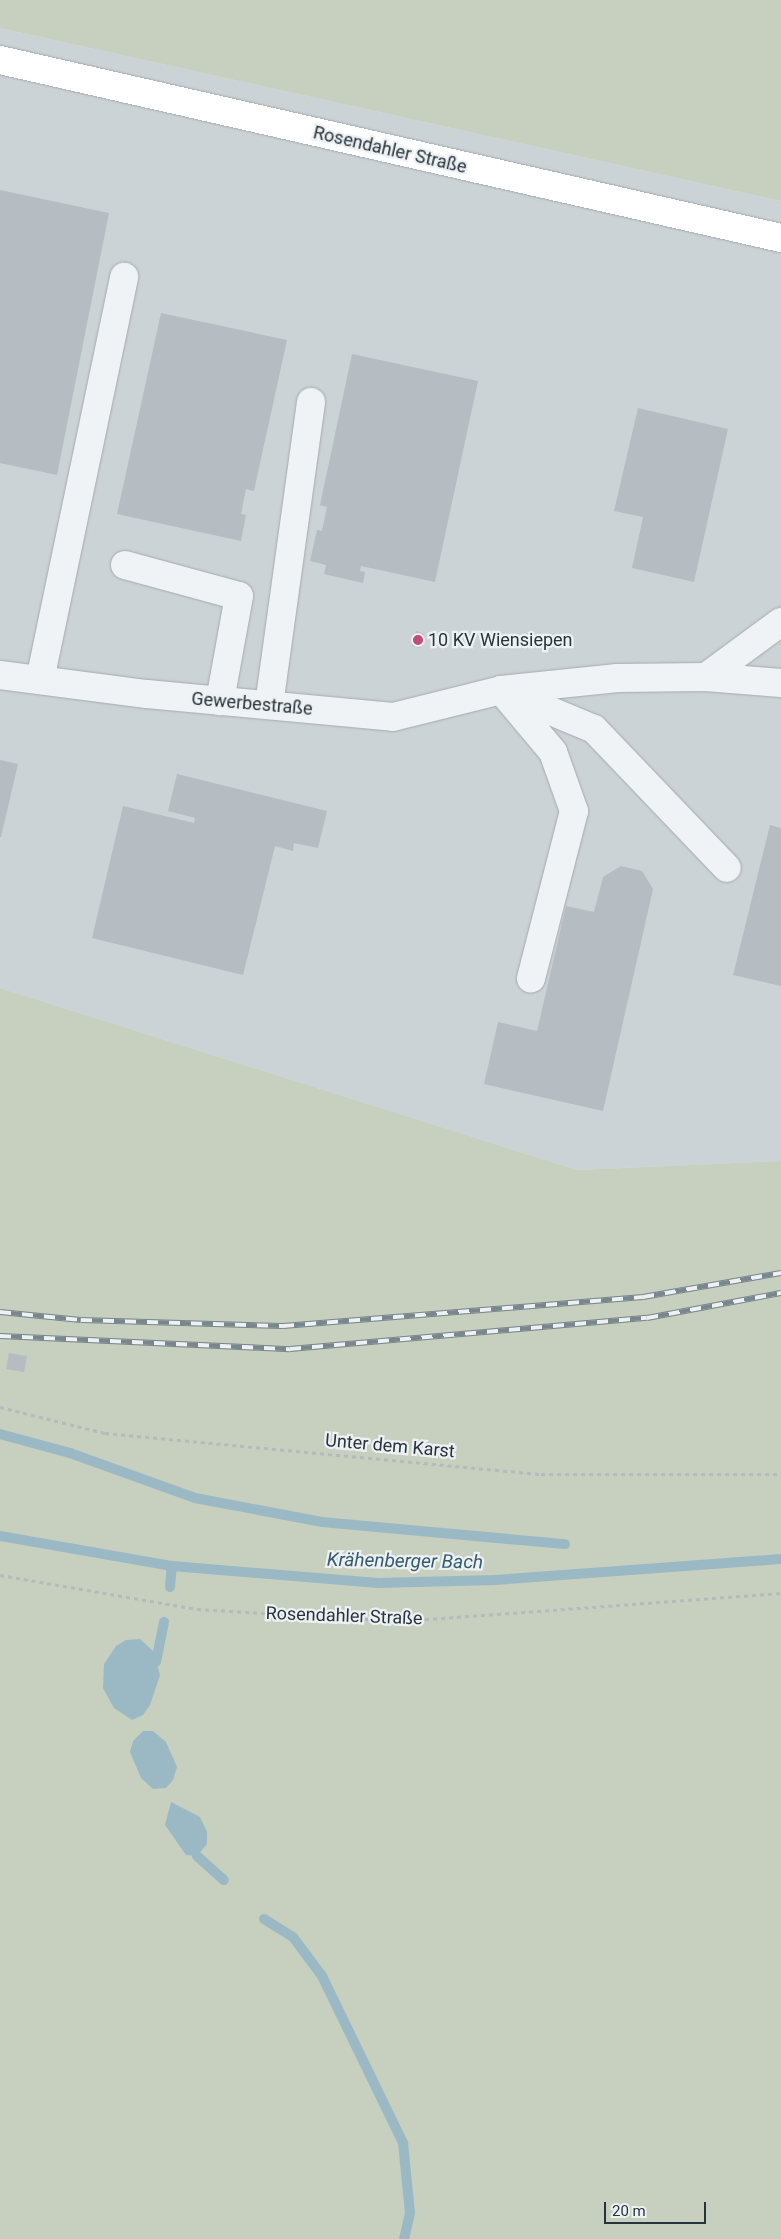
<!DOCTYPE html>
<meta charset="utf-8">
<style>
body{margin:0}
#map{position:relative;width:781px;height:2239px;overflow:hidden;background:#dde3e6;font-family:Roboto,sans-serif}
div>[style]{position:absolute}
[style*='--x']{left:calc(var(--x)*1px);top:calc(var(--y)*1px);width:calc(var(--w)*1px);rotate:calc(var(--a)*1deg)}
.built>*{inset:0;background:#ccd3d7}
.green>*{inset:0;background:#c7cfbf}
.water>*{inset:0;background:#9bb9c4}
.stream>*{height:10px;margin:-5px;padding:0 5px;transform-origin:5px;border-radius:5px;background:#9bb9c4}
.building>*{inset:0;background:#b5bdc2}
.path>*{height:3px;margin-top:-1.5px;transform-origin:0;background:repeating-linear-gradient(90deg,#b4babd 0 4px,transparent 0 8px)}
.roads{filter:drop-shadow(0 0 1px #a3abaf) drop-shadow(0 0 1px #a3abaf)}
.minor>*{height:28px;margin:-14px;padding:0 14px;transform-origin:14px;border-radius:14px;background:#f0f3f5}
.major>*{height:28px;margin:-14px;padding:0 14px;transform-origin:14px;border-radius:14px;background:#fff}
.rail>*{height:5.5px;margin-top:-2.75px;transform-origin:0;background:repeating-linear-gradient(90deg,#edf1f4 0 11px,#78868e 0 22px);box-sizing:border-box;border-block:1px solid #78868e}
.dots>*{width:14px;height:14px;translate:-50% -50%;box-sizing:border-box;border:2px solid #edf1f4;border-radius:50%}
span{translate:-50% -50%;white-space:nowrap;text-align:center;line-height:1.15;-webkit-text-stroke:4.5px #edf1f4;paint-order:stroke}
.street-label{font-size:18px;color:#28343b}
.poi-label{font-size:18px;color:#28343b}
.left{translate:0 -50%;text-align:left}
.water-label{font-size:19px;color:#355c6c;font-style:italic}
.scale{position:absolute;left:604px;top:2202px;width:102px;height:22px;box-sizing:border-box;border:2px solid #28343b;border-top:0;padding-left:6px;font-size:15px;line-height:18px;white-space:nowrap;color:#28343b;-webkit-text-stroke:4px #edf1f4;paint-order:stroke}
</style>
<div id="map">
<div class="built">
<i style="clip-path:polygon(0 28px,781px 201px,781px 1161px,577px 1170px,0 988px)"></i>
</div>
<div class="green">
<i style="clip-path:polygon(0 0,781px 0,781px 201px,0 28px)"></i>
<i style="clip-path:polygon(0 988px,577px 1170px,781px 1161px,781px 2239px,0 2239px)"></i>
</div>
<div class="water">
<i style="clip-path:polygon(140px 1639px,153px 1651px,160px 1675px,150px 1705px,143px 1715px,132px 1720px,114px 1708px,103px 1688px,104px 1664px,116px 1646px,126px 1640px)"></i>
<i style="clip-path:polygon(143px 1731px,153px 1731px,166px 1742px,177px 1767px,173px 1780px,166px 1788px,153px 1789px,141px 1778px,130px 1752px,133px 1741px)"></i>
<i style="clip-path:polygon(171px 1802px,200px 1817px,207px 1832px,207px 1844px,197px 1856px,186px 1855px,165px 1825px)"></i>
</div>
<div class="stream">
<i style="--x:0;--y:1434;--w:73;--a:15.2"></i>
<i style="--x:70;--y:1453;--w:133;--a:19.8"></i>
<i style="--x:195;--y:1498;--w:129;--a:10.7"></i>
<i style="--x:322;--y:1522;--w:244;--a:5.2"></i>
<i style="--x:0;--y:1536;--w:175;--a:9.9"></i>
<i style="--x:172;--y:1566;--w:207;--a:4.7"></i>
<i style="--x:378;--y:1583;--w:117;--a:-1.5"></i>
<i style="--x:495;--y:1580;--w:287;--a:-4.2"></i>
<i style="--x:170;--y:1587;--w:21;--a:-85"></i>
<i style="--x:156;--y:1662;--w:41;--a:-78.7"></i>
<i style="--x:197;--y:1856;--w:36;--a:42"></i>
<i style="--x:264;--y:1919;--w:34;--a:32"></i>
<i style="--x:293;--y:1937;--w:49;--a:53.4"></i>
<i style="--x:322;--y:1976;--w:186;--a:64.1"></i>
<i style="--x:403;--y:2143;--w:70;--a:84.3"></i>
<i style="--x:410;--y:2213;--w:27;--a:103"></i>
</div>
<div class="building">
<i style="clip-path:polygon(0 190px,109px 213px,57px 475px,0 463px)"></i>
<i style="clip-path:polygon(161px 313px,287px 340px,254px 491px,246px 489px,241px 514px,246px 515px,241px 541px,117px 514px)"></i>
<i style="clip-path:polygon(352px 354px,478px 381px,435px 582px,361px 566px,360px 571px,365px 572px,363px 583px,324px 574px,326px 565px,310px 561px,317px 530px,322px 531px,327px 507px,320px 505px)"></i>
<i style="clip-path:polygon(638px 408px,728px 429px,694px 582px,632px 568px,643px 517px,614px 511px)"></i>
<i style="clip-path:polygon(416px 631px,424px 634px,420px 648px,412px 646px)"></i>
<i style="clip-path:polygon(0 760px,18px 764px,1px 837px,0 837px)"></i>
<i style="clip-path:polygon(177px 774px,327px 811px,318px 848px,294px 843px,293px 851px,275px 846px,243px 975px,92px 938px,123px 806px,194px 823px,195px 818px,168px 811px)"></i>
<i style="clip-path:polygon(770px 825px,781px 828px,781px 986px,733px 975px)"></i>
<i style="clip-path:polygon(621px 866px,642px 871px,653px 889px,603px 1111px,484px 1084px,498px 1022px,537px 1031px,566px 906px,594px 912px,603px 877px)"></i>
<i style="clip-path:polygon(9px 1353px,27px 1356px,24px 1372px,6px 1369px)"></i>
</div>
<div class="path">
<i style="--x:0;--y:1407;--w:108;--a:13.9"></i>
<i style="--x:105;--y:1433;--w:438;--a:5.4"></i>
<i style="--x:541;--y:1474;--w:240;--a:0"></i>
<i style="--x:0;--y:1575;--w:200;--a:9.8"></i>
<i style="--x:197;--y:1609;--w:204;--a:3.4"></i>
<i style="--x:401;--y:1621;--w:381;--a:-4.2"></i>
</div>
<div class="roads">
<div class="minor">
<i style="--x:125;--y:565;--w:118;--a:15.2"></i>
<i style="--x:239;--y:596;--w:107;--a:100.3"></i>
<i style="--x:0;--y:675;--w:148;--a:7.4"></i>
<i style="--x:147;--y:694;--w:247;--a:5.3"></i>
<i style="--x:393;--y:717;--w:111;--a:-14"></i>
<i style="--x:501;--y:690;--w:117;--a:-5.9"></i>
<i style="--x:617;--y:678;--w:89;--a:-0.6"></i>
<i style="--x:706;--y:677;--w:75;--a:4.6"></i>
<i style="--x:706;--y:677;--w:93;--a:-36.3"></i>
<i style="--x:40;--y:680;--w:412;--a:-78.2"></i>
<i style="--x:501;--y:690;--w:81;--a:50"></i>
<i style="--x:553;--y:752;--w:63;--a:70.4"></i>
<i style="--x:574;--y:811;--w:173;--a:104.4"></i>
<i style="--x:505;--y:692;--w:96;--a:22.6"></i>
<i style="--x:594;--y:729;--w:192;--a:46.3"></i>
<i style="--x:269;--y:705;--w:306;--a:-82.1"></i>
</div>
<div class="major">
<i style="--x:0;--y:60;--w:801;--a:12.84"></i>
</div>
</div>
<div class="rail">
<i style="--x:0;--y:1312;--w:81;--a:5.6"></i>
<i style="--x:81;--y:1320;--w:202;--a:1.7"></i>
<i style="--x:283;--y:1326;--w:361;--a:-4.6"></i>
<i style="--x:643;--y:1297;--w:140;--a:-9.9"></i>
<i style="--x:0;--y:1336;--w:290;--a:2.6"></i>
<i style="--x:290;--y:1349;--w:358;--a:-5"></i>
<i style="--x:647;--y:1318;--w:136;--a:-10.6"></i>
</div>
<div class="dots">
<i style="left:418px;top:640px;background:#c34a7c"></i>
</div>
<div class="street-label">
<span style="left:390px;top:150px;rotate:13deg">Rosendahler Straße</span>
<span style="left:252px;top:704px;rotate:5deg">Gewerbestraße</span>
<span style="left:390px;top:1446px;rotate:5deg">Unter dem Karst</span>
<span style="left:344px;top:1616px;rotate:2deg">Rosendahler Straße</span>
</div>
<div class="poi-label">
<span class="left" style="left:428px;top:640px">10 KV Wiensiepen</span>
</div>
<div class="water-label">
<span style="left:405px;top:1561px;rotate:1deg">Krähenberger Bach</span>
</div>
<div class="scale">20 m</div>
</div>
